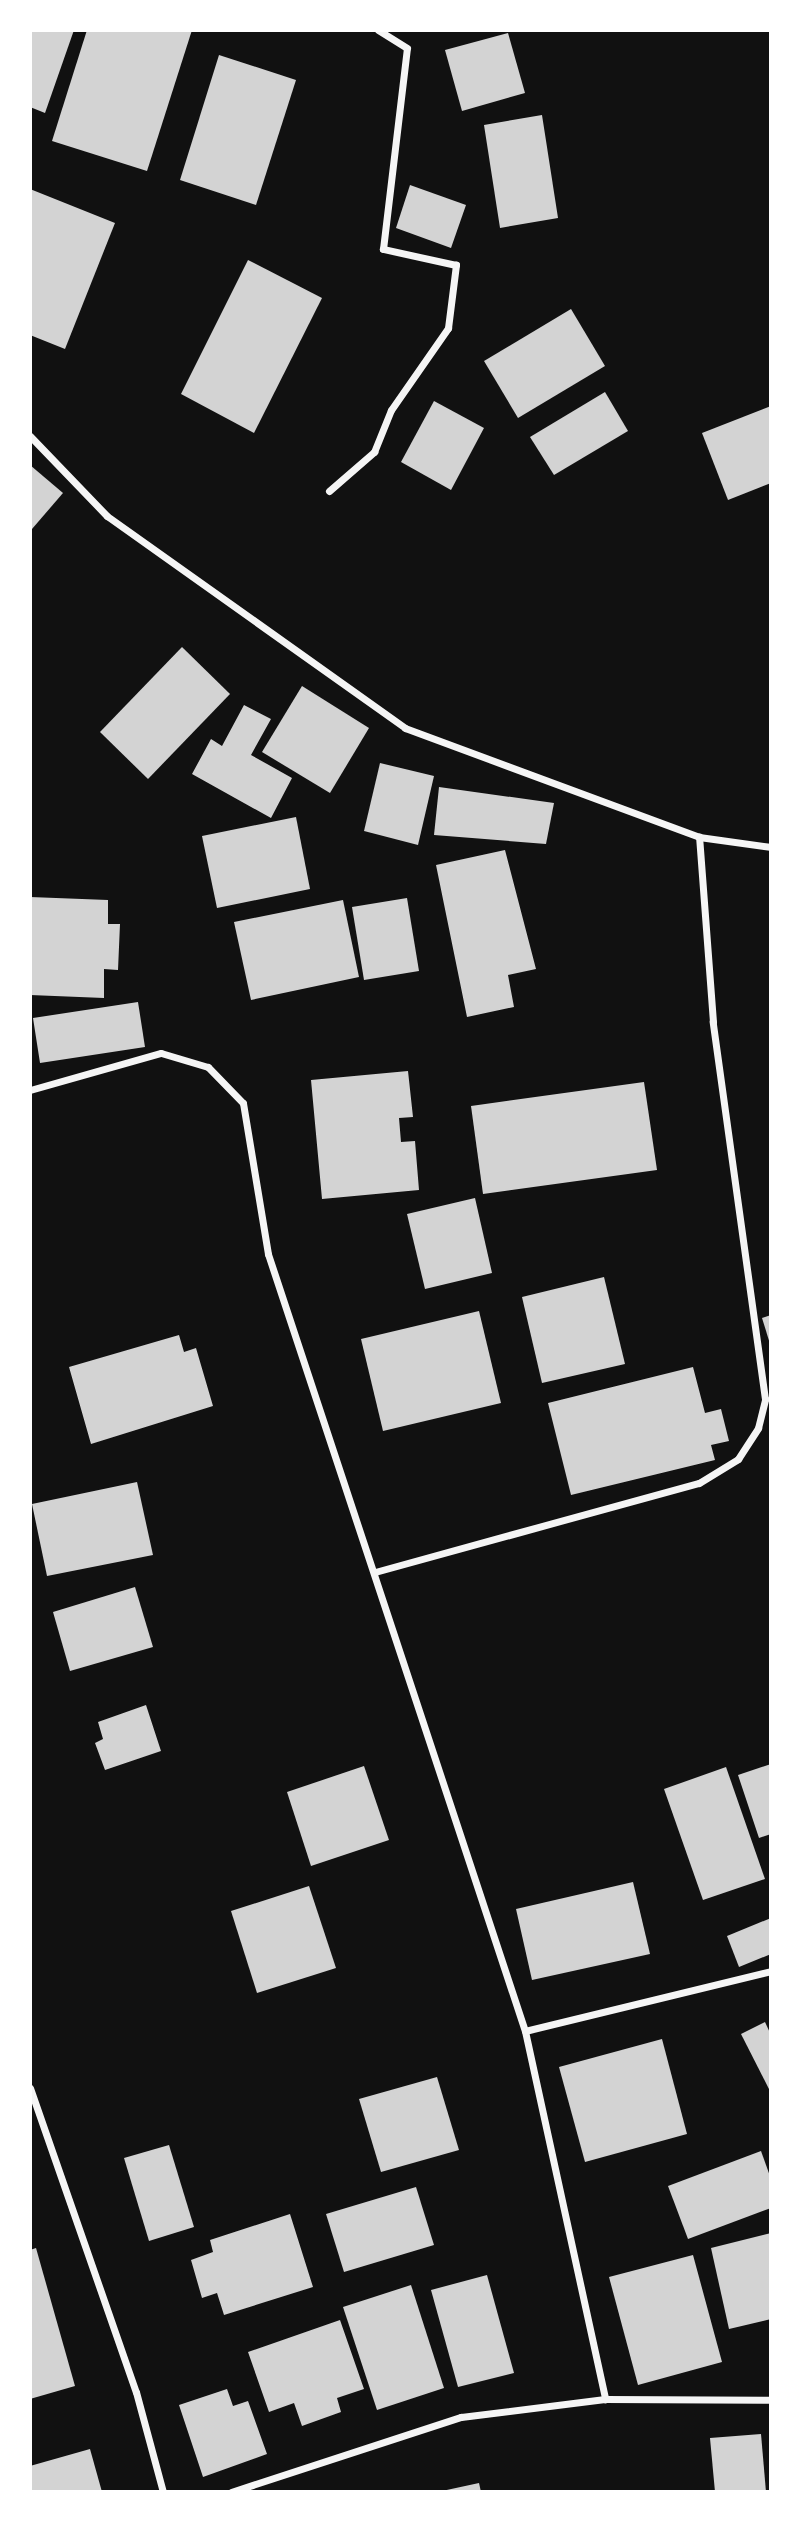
<!DOCTYPE html>
<style>
body{margin:0}
#map{position:relative;width:801px;height:2522px;overflow:hidden;background:#111;font-family:"Roboto Condensed",sans-serif}
div>[style]{position:absolute}
[style*='--x']{left:calc(var(--x)*1px);top:calc(var(--y)*1px);width:calc(var(--w)*1px);rotate:calc(var(--a)*1deg)}
.building>*{inset:0;background:#d3d3d3}
.minor>*{height:7px;margin:-3.5px;padding:0 3.5px;transform-origin:3.5px;border-radius:3.5px;background:#f5f5f5}
span{translate:-50% -50%;white-space:nowrap;text-align:center;line-height:1.15;-webkit-text-stroke:6px #fff;paint-order:stroke}
.frame{position:absolute;inset:0;border:32px solid #fff;pointer-events:none}
</style>
<div id="map">
<div class="building">
<i style="clip-path:polygon(30px 30px,74px 30px,45px 113px,30px 107px)"></i>
<i style="clip-path:polygon(87px 30px,192px 30px,147px 171px,52px 141px)"></i>
<i style="clip-path:polygon(508px 33px,525px 93px,462px 111px,445px 50px)"></i>
<i style="clip-path:polygon(219px 55px,296px 80px,256px 205px,180px 180px)"></i>
<i style="clip-path:polygon(542px 115px,558px 218px,500px 228px,484px 125px)"></i>
<i style="clip-path:polygon(410px 185px,466px 205px,451px 248px,396px 228px)"></i>
<i style="clip-path:polygon(30px 189px,115px 223px,65px 349px,30px 335px)"></i>
<i style="clip-path:polygon(248px 260px,322px 298px,254px 433px,181px 394px)"></i>
<i style="clip-path:polygon(571px 309px,605px 366px,518px 418px,484px 361px)"></i>
<i style="clip-path:polygon(605px 392px,628px 431px,554px 475px,530px 437px)"></i>
<i style="clip-path:polygon(434px 401px,484px 428px,451px 490px,401px 462px)"></i>
<i style="clip-path:polygon(771px 406px,771px 483px,728px 500px,702px 433px)"></i>
<i style="clip-path:polygon(30px 465px,63px 493px,32px 529px,30px 527px)"></i>
<i style="clip-path:polygon(182px 647px,230px 694px,148px 779px,100px 732px)"></i>
<i style="clip-path:polygon(302px 686px,369px 728px,330px 793px,262px 752px)"></i>
<i style="clip-path:polygon(244px 705px,271px 719px,251px 755px,292px 778px,271px 818px,192px 774px,211px 739px,222px 746px)"></i>
<i style="clip-path:polygon(380px 763px,434px 776px,418px 845px,364px 831px)"></i>
<i style="clip-path:polygon(439px 787px,554px 803px,546px 844px,434px 835px)"></i>
<i style="clip-path:polygon(296px 817px,310px 889px,217px 908px,202px 836px)"></i>
<i style="clip-path:polygon(505px 850px,536px 969px,508px 975px,514px 1007px,467px 1017px,436px 865px)"></i>
<i style="clip-path:polygon(30px 897px,108px 900px,108px 924px,120px 924px,118px 970px,104px 969px,104px 998px,30px 995px)"></i>
<i style="clip-path:polygon(407px 898px,419px 971px,364px 980px,352px 907px)"></i>
<i style="clip-path:polygon(343px 900px,359px 977px,251px 1000px,234px 922px)"></i>
<i style="clip-path:polygon(138px 1002px,145px 1047px,40px 1063px,33px 1018px)"></i>
<i style="clip-path:polygon(408px 1071px,413px 1117px,399px 1118px,401px 1142px,415px 1141px,419px 1190px,322px 1199px,311px 1080px)"></i>
<i style="clip-path:polygon(644px 1082px,657px 1170px,483px 1194px,471px 1106px)"></i>
<i style="clip-path:polygon(475px 1198px,492px 1273px,425px 1289px,407px 1214px)"></i>
<i style="clip-path:polygon(604px 1277px,625px 1364px,542px 1383px,522px 1297px)"></i>
<i style="clip-path:polygon(479px 1311px,501px 1403px,383px 1431px,361px 1339px)"></i>
<i style="clip-path:polygon(771px 1315px,771px 1347px,762px 1318px)"></i>
<i style="clip-path:polygon(179px 1335px,184px 1352px,196px 1348px,213px 1406px,91px 1444px,69px 1367px)"></i>
<i style="clip-path:polygon(693px 1367px,705px 1413px,721px 1409px,729px 1441px,711px 1445px,715px 1460px,571px 1495px,548px 1403px)"></i>
<i style="clip-path:polygon(137px 1482px,153px 1555px,47px 1576px,32px 1504px)"></i>
<i style="clip-path:polygon(135px 1587px,153px 1647px,70px 1671px,53px 1612px)"></i>
<i style="clip-path:polygon(146px 1705px,161px 1751px,105px 1770px,95px 1743px,103px 1739px,98px 1722px)"></i>
<i style="clip-path:polygon(771px 1764px,771px 1834px,759px 1838px,738px 1775px)"></i>
<i style="clip-path:polygon(364px 1766px,389px 1840px,311px 1866px,287px 1792px)"></i>
<i style="clip-path:polygon(726px 1767px,765px 1879px,703px 1900px,664px 1789px)"></i>
<i style="clip-path:polygon(633px 1882px,650px 1954px,532px 1980px,516px 1909px)"></i>
<i style="clip-path:polygon(309px 1886px,336px 1968px,257px 1993px,231px 1911px)"></i>
<i style="clip-path:polygon(771px 1918px,771px 1954px,739px 1967px,727px 1936px)"></i>
<i style="clip-path:polygon(765px 2022px,771px 2035px,771px 2093px,741px 2034px)"></i>
<i style="clip-path:polygon(662px 2039px,687px 2134px,585px 2162px,559px 2067px)"></i>
<i style="clip-path:polygon(437px 2077px,459px 2150px,381px 2172px,359px 2099px)"></i>
<i style="clip-path:polygon(169px 2145px,194px 2227px,149px 2241px,124px 2158px)"></i>
<i style="clip-path:polygon(761px 2151px,771px 2179px,771px 2208px,688px 2239px,668px 2186px)"></i>
<i style="clip-path:polygon(416px 2187px,434px 2245px,344px 2272px,326px 2214px)"></i>
<i style="clip-path:polygon(290px 2214px,313px 2287px,224px 2315px,217px 2293px,202px 2298px,191px 2260px,213px 2252px,210px 2240px)"></i>
<i style="clip-path:polygon(771px 2233px,771px 2319px,729px 2329px,711px 2248px)"></i>
<i style="clip-path:polygon(36px 2248px,75px 2386px,30px 2399px,30px 2250px)"></i>
<i style="clip-path:polygon(693px 2255px,722px 2362px,638px 2385px,609px 2277px)"></i>
<i style="clip-path:polygon(487px 2275px,514px 2373px,458px 2387px,431px 2290px)"></i>
<i style="clip-path:polygon(411px 2285px,444px 2388px,377px 2410px,343px 2307px)"></i>
<i style="clip-path:polygon(340px 2320px,364px 2389px,337px 2398px,341px 2412px,302px 2426px,294px 2403px,269px 2412px,248px 2352px)"></i>
<i style="clip-path:polygon(227px 2389px,233px 2406px,248px 2401px,267px 2454px,203px 2477px,179px 2405px)"></i>
<i style="clip-path:polygon(761px 2434px,766px 2492px,715px 2492px,710px 2438px)"></i>
<i style="clip-path:polygon(90px 2449px,102px 2492px,30px 2492px,30px 2466px)"></i>
<i style="clip-path:polygon(479px 2483px,481px 2492px,442px 2492px,442px 2491px)"></i>
</div>
<div class="minor">
<i style="--x:30;--y:436;--w:111;--a:46.1"></i>
<i style="--x:107;--y:516;--w:366;--a:35.4"></i>
<i style="--x:405;--y:728;--w:314;--a:20.3"></i>
<i style="--x:699;--y:837;--w:73;--a:7.9"></i>
<i style="--x:329;--y:491;--w:60;--a:-40.9"></i>
<i style="--x:374;--y:452;--w:45;--a:-68"></i>
<i style="--x:391;--y:410;--w:100;--a:-55.2"></i>
<i style="--x:448;--y:328;--w:64;--a:-82.8"></i>
<i style="--x:456;--y:265;--w:75;--a:-167.6"></i>
<i style="--x:383;--y:249;--w:202;--a:-83.2"></i>
<i style="--x:407;--y:48;--w:34;--a:-148"></i>
<i style="--x:30;--y:1090;--w:136;--a:-15.8"></i>
<i style="--x:161;--y:1053;--w:49;--a:16.6"></i>
<i style="--x:208;--y:1067;--w:50;--a:45.8"></i>
<i style="--x:243;--y:1103;--w:153;--a:80.6"></i>
<i style="--x:268;--y:1254;--w:818;--a:71.7"></i>
<i style="--x:525;--y:2031;--w:377;--a:77.7"></i>
<i style="--x:375;--y:1572;--w:336;--a:-15.4"></i>
<i style="--x:699;--y:1483;--w:46;--a:-31.6"></i>
<i style="--x:738;--y:1459;--w:37;--a:-57"></i>
<i style="--x:758;--y:1428;--w:30;--a:-76"></i>
<i style="--x:765;--y:1399;--w:381;--a:-97.9"></i>
<i style="--x:713;--y:1022;--w:186;--a:-94.3"></i>
<i style="--x:525;--y:2031;--w:253;--a:-13.7"></i>
<i style="--x:30;--y:2088;--w:322;--a:70.8"></i>
<i style="--x:136;--y:2392;--w:104;--a:74.9"></i>
<i style="--x:231;--y:2492;--w:242;--a:-18.1"></i>
<i style="--x:461;--y:2417;--w:145;--a:-7.1"></i>
<i style="--x:605;--y:2399;--w:166;--a:0.3"></i>
</div>
<div class="frame"></div>
</div>
